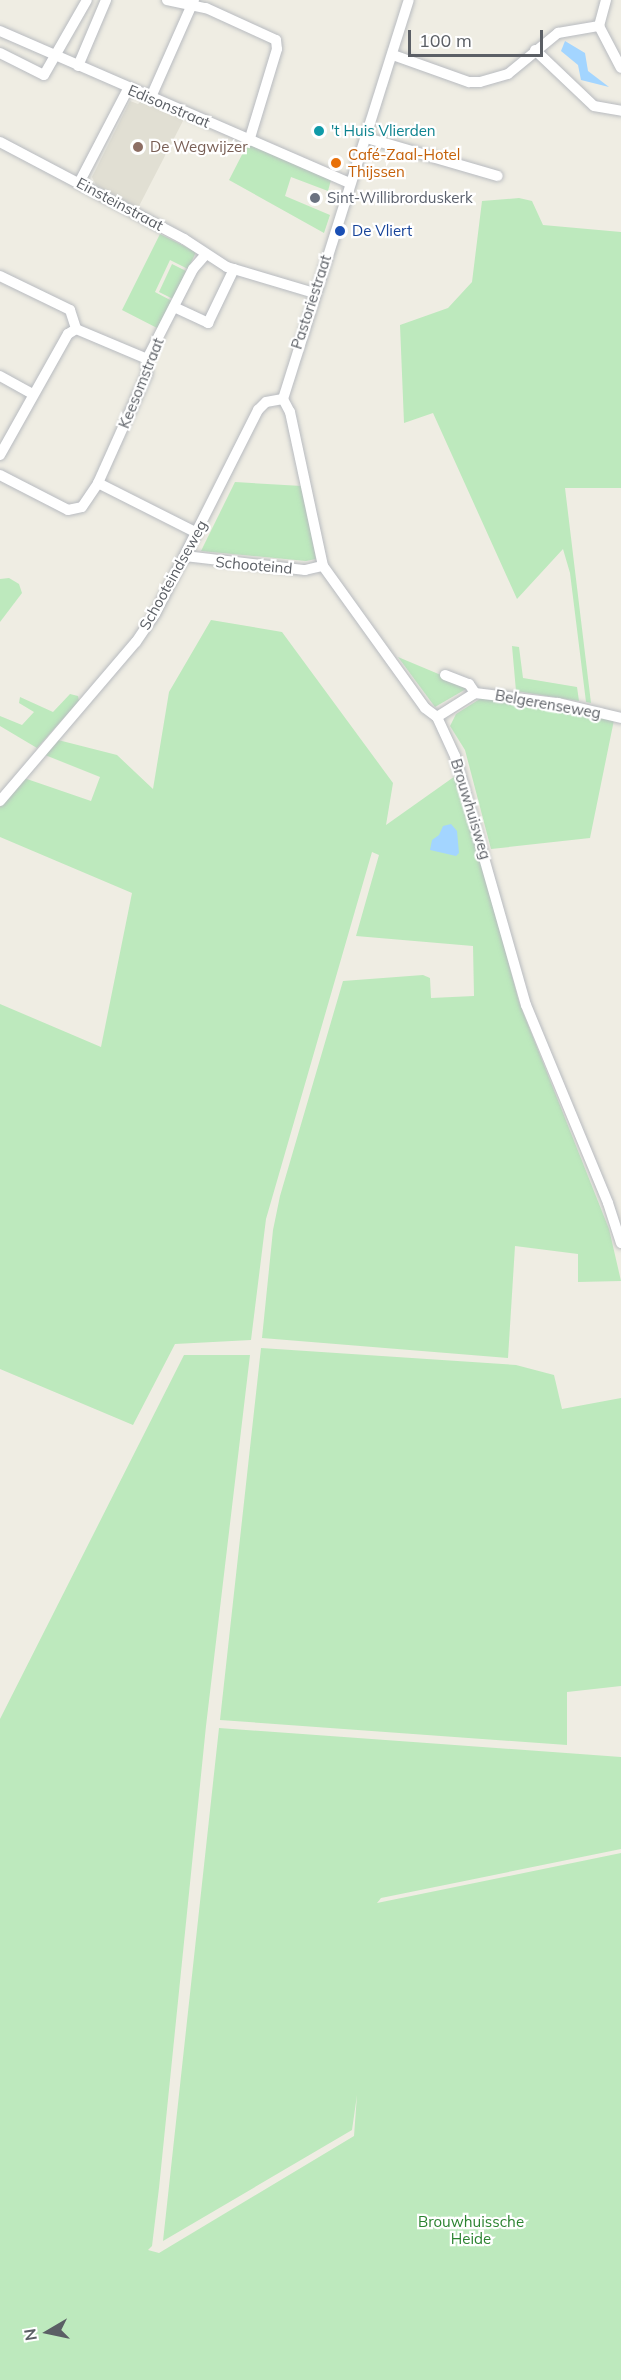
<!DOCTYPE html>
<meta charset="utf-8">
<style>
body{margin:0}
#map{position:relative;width:621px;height:2380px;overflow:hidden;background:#efede3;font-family:Mulish,sans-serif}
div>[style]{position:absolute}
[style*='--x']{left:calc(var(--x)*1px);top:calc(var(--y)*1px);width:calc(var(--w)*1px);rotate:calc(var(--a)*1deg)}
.education>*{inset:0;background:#e1dfd3}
.green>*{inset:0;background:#bde9bd}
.water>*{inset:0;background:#a3d5ff}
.roads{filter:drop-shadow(0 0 2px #b8bbc0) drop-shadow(0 0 2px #b8bbc0)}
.minor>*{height:10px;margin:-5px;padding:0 5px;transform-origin:5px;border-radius:5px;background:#fff}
.dots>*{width:16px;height:16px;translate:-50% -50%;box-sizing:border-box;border:3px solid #fff;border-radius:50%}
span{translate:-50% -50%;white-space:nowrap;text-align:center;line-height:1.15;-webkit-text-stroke:4.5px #fff;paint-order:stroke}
.street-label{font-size:15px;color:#5b5f65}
.culture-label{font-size:15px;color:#0d838f}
.left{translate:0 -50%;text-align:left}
.education-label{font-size:15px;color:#785e54}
.food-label{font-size:15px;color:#c56008}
.worship-label{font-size:15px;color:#5b616d}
.transit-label{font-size:15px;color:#164399}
.park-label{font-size:15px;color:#2c8331}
.north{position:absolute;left:18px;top:2302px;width:60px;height:60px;-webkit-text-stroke:4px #fff;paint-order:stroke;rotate:261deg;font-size:16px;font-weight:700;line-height:24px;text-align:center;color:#5b5f65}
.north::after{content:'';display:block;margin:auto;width:21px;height:27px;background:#5b5f65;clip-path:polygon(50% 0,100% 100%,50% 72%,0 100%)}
.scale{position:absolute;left:408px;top:30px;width:135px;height:27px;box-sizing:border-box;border:3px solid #5b5f65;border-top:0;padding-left:8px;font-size:18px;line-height:21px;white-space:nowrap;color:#5b5f65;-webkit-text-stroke:4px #fff;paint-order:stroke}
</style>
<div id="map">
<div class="education">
<i style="clip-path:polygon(130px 101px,138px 104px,141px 101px,184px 119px,138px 208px,96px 185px,92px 177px)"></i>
</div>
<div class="green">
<i style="clip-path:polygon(248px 143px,331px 180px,328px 191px,291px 177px,285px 196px,330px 215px,324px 233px,229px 180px)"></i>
<i style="clip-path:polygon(519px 198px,532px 201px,543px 225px,621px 232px,621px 488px,565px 488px,591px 703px,586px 702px,570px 573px,563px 549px,517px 599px,433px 413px,404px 423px,400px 325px,448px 308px,472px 282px,482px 201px)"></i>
<i style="clip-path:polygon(160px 234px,196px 252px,188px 269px,170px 260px,155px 292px,172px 301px,159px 329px,122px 310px)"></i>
<i style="clip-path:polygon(172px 264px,186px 271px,173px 299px,159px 292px)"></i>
<i style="clip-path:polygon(235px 482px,302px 486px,316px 559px,306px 561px,201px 551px)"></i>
<i style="clip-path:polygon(9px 578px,19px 584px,22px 593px,0 622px,0 579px)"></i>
<i style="clip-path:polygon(211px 620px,282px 632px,393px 783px,386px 825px,458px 774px,519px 1002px,609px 1229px,621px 1281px,578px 1282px,578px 1254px,515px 1246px,508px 1358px,262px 1338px,273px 1230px,280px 1196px,343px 981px,423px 975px,430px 978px,431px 998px,474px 996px,473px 946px,356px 936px,379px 855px,372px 852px,266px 1219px,251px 1340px,175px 1344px,133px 1425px,0 1369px,0 1004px,101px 1047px,132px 893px,0 837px,0 807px,24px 778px,91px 801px,100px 777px,45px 755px,58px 740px,117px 755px,153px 789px,169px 692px)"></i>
<i style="clip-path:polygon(512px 646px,519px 647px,523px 678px,577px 687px,579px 701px,516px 691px)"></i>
<i style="clip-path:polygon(398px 657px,460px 683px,466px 689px,435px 707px)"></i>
<i style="clip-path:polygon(70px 694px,78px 696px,79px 701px,37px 748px,0 726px,0 716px,22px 725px,34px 712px,19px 703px,20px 697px,53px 712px)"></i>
<i style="clip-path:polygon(483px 697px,552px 706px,614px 720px,590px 838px,491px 849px,465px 750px,450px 726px,456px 714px)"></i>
<i style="clip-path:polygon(261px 1348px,516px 1365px,554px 1375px,562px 1409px,621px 1398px,621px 1686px,567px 1692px,567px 1745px,220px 1720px)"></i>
<i style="clip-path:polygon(184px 1355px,250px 1355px,206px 1726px,159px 2188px,152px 2246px,148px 2250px,159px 2253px,354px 2136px,357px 2095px,352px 2130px,163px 2241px,219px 1728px,621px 1757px,621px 1849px,381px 1898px,377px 1903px,621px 1853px,621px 2380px,0 2380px,0 1719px)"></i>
</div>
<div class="water">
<i style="clip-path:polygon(565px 41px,585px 53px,588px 71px,609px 87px,581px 80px,578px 65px,561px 51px)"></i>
<i style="clip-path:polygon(451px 824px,457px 831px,459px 853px,456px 856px,430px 850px,432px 840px,439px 835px,443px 826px)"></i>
</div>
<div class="roads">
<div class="minor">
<i style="--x:167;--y:0;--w:40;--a:12"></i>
<i style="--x:206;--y:8;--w:77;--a:24.6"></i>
<i style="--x:276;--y:40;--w:9;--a:84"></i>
<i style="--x:277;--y:49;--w:96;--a:106.9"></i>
<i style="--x:606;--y:0;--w:27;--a:105"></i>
<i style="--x:599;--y:26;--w:47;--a:62.4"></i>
<i style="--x:0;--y:31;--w:382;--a:23.5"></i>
<i style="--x:535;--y:50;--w:81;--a:43.5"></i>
<i style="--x:594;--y:106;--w:27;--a:10"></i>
<i style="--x:0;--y:53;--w:49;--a:26.6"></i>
<i style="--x:44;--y:75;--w:86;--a:-60.2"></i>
<i style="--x:393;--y:55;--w:81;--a:19.6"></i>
<i style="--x:469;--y:82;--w:11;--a:0"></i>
<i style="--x:480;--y:82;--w:29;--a:-16"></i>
<i style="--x:508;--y:74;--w:65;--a:-39.4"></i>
<i style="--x:558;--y:33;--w:42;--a:-9.7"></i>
<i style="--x:78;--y:66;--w:72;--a:-67"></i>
<i style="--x:151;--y:97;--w:106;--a:-66.1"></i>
<i style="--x:367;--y:138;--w:136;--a:16.2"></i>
<i style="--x:0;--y:142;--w:208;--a:27.8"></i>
<i style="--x:184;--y:239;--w:51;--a:33.1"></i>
<i style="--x:227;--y:267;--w:91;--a:16.6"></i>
<i style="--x:79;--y:183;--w:106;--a:-62.5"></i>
<i style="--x:0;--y:276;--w:78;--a:25.9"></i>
<i style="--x:70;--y:310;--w:20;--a:72"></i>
<i style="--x:76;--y:329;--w:77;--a:22.9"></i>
<i style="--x:174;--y:307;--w:38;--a:25"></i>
<i style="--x:208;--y:323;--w:60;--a:-64.3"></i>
<i style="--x:0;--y:376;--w:38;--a:29"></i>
<i style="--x:283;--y:399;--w:15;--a:62"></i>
<i style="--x:290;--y:412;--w:157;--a:77.9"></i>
<i style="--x:323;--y:566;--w:175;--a:54.3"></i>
<i style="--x:425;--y:708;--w:15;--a:37"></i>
<i style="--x:437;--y:717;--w:43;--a:65.2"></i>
<i style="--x:455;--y:756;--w:259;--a:74.1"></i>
<i style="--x:526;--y:1005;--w:214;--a:67.5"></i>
<i style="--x:608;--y:1203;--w:42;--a:72"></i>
<i style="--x:283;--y:399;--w:418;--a:-72.5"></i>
<i style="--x:0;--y:455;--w:139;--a:-60.7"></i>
<i style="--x:68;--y:334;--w:9;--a:-32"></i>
<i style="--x:0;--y:475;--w:76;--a:27.2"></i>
<i style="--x:68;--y:510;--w:14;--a:-12"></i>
<i style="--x:82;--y:507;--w:29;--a:-56"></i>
<i style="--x:98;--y:483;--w:120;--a:-65.8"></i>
<i style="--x:147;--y:374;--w:15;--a:-90"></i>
<i style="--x:147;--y:359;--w:101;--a:-62.9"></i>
<i style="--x:193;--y:269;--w:18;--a:-49"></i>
<i style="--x:98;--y:483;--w:111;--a:26.8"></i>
<i style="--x:185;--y:556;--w:121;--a:6.7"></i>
<i style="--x:305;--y:570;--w:18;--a:-13"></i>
<i style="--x:445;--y:675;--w:26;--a:21"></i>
<i style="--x:469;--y:684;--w:11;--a:56"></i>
<i style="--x:437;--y:717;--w:45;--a:-32.3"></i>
<i style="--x:475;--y:693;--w:84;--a:6.9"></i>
<i style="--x:558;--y:703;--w:65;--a:13.4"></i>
<i style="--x:0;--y:801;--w:209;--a:-49.5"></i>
<i style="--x:136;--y:642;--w:34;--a:-56"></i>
<i style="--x:155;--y:614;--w:229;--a:-63.2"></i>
<i style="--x:258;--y:410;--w:11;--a:-45"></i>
<i style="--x:266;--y:402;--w:17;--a:-10"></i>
</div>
</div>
<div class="dots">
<i style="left:319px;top:131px;background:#0f9aa8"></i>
<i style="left:138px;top:147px;background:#8d6e63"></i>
<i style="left:336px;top:163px;background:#e8710a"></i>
<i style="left:315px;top:198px;background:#6b7280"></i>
<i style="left:340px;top:231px;background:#1a4fb4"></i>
</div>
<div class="street-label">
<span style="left:169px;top:106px;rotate:23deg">Edisonstraat</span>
<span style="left:120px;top:204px;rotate:28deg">Einsteinstraat</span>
<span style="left:311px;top:302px;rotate:-72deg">Pastoriestraat</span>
<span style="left:141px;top:383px;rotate:-68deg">Keesomstraat</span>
<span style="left:254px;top:565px;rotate:5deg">Schooteind</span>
<span style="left:173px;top:575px;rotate:-61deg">Schooteindseweg</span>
<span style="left:548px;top:704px;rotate:10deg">Belgerenseweg</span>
<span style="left:471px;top:809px;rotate:73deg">Brouwhuisweg</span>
</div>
<div class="culture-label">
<span class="left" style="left:331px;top:131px">'t Huis Vlierden</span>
</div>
<div class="education-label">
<span class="left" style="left:150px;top:147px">De Wegwijzer</span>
</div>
<div class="food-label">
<span class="left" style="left:348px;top:163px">Café-Zaal-Hotel<br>Thijssen</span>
</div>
<div class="worship-label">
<span class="left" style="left:327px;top:198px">Sint-Willibrorduskerk</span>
</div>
<div class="transit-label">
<span class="left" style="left:352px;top:231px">De Vliert</span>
</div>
<div class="park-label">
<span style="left:471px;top:2230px">Brouwhuissche<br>Heide</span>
</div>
<div class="north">N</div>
<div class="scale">100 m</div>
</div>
